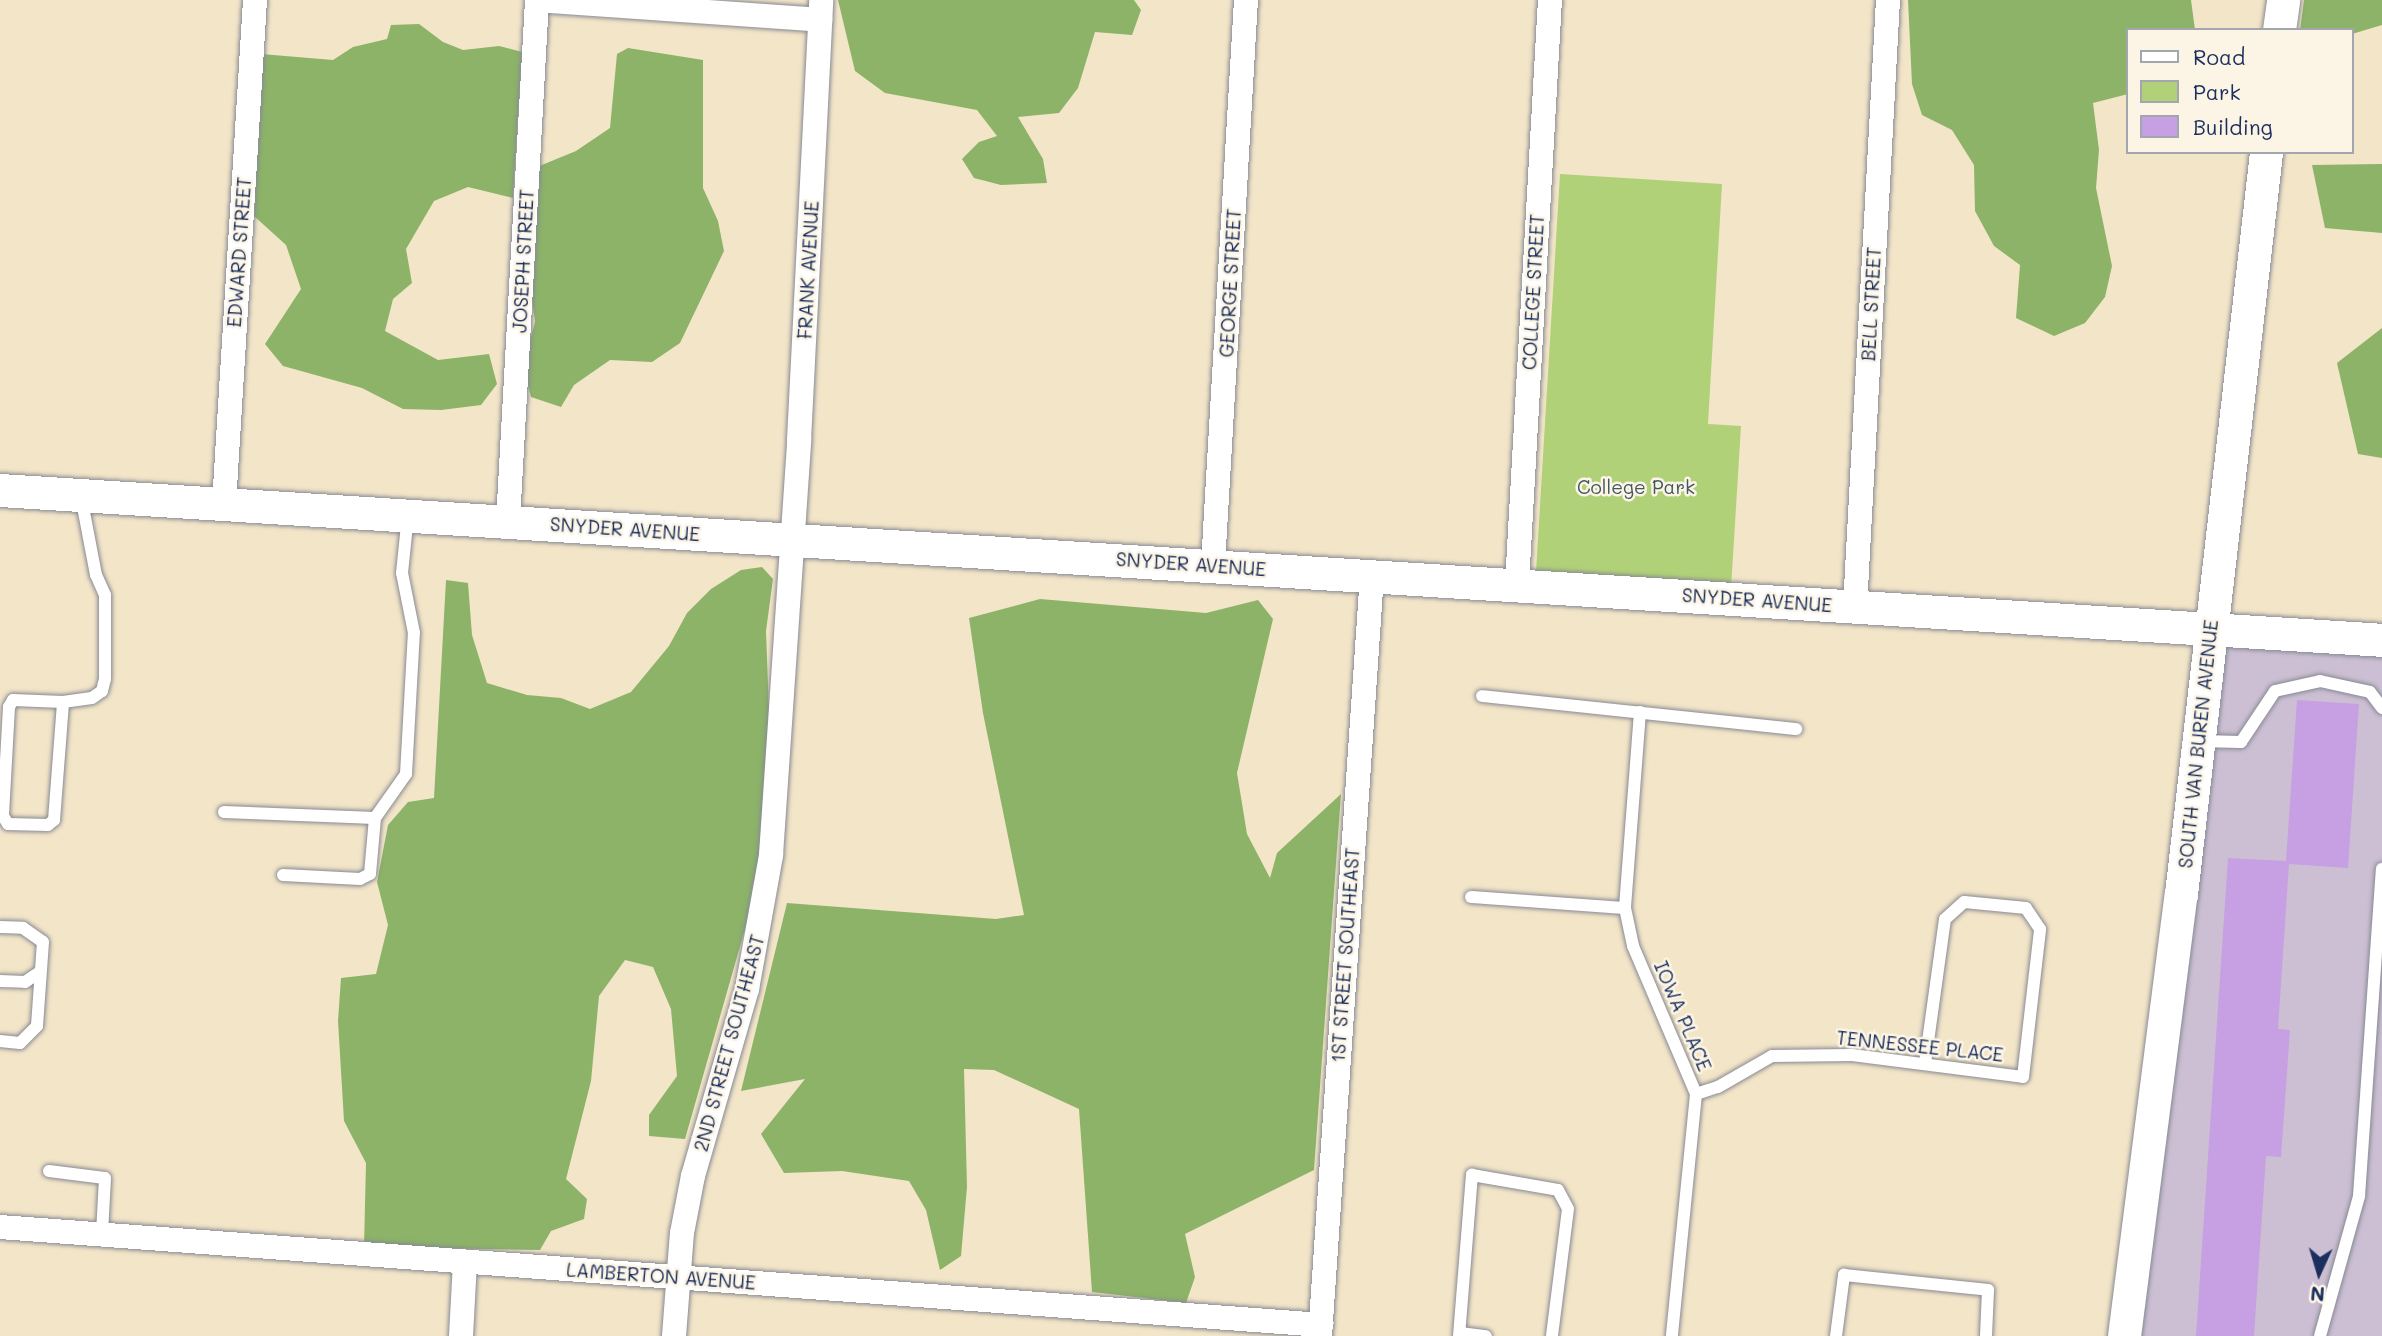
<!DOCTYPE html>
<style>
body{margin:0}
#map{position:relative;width:2382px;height:1336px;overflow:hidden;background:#f3e5c8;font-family:Mali,sans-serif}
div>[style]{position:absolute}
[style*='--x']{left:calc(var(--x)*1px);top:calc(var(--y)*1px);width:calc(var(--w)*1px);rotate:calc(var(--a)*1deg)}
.industrial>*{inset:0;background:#ccbfd4}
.green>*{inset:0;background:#b1d178}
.forest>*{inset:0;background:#8cb368}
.building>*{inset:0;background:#c6a0e2}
.roads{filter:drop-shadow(0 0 2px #878a93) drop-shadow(0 0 2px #878a93)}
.lane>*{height:12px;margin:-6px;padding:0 6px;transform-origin:6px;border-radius:6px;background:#fff}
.street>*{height:24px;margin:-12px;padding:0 12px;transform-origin:12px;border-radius:12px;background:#fff}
.secondary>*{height:33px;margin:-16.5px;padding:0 16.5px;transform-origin:16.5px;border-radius:16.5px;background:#fff}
span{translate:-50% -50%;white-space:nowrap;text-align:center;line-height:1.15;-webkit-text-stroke:5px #fcf5e5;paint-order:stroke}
.street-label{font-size:19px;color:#1b2f5e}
.park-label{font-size:19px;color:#405864}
.legend{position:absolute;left:2126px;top:28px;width:228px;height:126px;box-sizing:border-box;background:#fcf5e5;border:2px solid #a2a6af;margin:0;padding:9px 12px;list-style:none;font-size:21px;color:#1b2f5e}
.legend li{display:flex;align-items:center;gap:14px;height:35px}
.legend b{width:35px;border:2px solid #a2a6af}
.north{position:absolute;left:2284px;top:1238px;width:70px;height:70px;-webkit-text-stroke:5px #fcf5e5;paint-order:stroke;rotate:184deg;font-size:19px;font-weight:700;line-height:28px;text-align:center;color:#1b2f5e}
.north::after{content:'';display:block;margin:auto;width:24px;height:32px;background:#1b2f5e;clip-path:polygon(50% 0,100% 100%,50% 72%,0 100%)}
</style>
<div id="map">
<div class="industrial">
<i style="clip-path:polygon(2211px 629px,2382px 640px,2382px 1336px,2124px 1336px)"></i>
</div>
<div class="green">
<i style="clip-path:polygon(1560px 174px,1722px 184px,1708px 424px,1741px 426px,1731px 589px,1536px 572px)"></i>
</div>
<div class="forest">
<i style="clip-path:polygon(838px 0,1134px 0,1141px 10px,1132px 35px,1095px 32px,1078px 88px,1059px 113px,1018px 117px,1043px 159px,1047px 183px,1001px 185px,974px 178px,962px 159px,979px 142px,997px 136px,977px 110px,885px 93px,855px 71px)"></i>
<i style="clip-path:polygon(1908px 0,2191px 0,2195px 30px,2128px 30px,2128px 94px,2093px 103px,2099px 150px,2096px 188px,2112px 266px,2105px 297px,2085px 323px,2054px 336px,2016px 318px,2020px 265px,1994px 246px,1975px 211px,1974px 165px,1952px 130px,1922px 115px,1912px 84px)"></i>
<i style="clip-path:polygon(2304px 0,2382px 0,2382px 25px,2352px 34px,2352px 30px,2300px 30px)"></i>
<i style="clip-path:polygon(419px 24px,443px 42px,463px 50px,499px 46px,522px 52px,513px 198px,468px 187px,434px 201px,406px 249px,412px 283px,393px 299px,385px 331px,438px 360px,489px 354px,497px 384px,481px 405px,441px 410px,403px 409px,362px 388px,283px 366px,265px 344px,301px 289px,286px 245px,254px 216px,261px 54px,333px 60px,353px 47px,387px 39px,391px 25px)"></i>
<i style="clip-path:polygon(628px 48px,703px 60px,703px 188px,718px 221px,724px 251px,680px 343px,652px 362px,610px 360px,574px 385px,561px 407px,531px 397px,523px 366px,535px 322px,530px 283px,537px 167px,576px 151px,610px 128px,617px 54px)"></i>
<i style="clip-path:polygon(2382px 164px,2382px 233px,2325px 228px,2312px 165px)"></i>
<i style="clip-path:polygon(2382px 328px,2382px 458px,2358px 454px,2337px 363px)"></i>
<i style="clip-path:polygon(762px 567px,773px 579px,766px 631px,769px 711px,757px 887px,685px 1139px,649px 1136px,649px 1115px,677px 1076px,671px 1009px,653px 967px,625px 960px,599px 996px,591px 1081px,566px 1179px,587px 1199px,584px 1219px,551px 1231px,540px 1250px,364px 1247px,366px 1163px,344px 1121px,338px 1021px,341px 978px,376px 974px,388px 925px,377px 882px,388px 825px,408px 802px,434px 798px,446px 580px,468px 583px,472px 635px,487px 683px,527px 695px,561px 698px,590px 709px,631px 692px,669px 646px,687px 613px,711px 589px,741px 570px)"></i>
<i style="clip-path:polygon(1040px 599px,1206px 613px,1258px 600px,1273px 619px,1237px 773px,1247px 834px,1270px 878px,1277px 853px,1341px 794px,1314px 1170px,1185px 1234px,1195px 1277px,1186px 1303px,1092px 1292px,1079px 1109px,994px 1070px,964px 1069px,967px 1187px,961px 1256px,940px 1270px,926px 1210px,909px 1181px,842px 1171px,784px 1173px,761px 1134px,805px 1079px,741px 1091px,787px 903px,996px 919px,1024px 915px,983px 713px,969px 618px)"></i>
</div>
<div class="building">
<i style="clip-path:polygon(2297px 700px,2359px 704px,2348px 868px,2289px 864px,2278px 1029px,2290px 1030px,2281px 1157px,2266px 1156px,2254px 1336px,2196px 1336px,2228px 858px,2286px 861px)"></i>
</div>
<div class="roads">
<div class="lane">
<i style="--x:1482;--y:696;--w:316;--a:6"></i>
<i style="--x:63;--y:702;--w:50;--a:-177.7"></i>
<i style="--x:13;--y:700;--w:8;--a:120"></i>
<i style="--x:9;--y:707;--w:109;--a:93.2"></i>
<i style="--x:3;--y:816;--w:9;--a:58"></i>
<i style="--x:8;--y:824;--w:40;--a:1.4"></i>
<i style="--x:48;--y:825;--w:8;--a:-40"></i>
<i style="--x:54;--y:820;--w:118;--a:-85.6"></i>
<i style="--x:63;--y:702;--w:29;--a:-8"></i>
<i style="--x:92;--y:698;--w:12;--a:-35"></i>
<i style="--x:102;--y:691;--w:12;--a:-76"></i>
<i style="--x:105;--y:679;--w:84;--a:-90"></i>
<i style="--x:105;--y:595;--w:22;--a:-114"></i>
<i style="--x:96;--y:575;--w:80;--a:-100.8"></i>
<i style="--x:1640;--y:712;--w:197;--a:94.4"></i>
<i style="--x:1625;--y:908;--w:39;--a:78"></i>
<i style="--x:1633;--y:946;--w:161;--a:66.9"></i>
<i style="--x:1696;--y:1094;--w:243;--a:95.7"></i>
<i style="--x:2199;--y:741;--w:42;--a:1.4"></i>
<i style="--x:2241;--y:742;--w:61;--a:-56.3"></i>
<i style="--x:2275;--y:691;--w:46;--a:-12.5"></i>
<i style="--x:2320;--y:681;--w:51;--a:12.4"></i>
<i style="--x:2370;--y:692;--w:20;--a:53"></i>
<i style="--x:224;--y:812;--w:151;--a:2.3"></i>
<i style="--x:283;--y:875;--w:77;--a:3"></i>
<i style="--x:360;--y:879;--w:11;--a:-27"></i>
<i style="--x:370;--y:874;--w:56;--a:-84.9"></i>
<i style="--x:375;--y:818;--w:54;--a:-54.8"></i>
<i style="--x:406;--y:774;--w:141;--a:-86.8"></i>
<i style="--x:414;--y:633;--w:61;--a:-101.3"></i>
<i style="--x:402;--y:573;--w:58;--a:-84.1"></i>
<i style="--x:1471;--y:897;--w:154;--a:4.1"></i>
<i style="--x:0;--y:927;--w:23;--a:2"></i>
<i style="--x:23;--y:928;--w:24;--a:35"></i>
<i style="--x:43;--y:942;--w:84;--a:94.1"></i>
<i style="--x:37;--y:1026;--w:24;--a:135"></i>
<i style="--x:20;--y:1043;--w:20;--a:-174"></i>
<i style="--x:0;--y:981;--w:25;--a:2"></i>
<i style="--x:25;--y:982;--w:18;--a:-34"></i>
<i style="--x:1696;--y:1094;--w:23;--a:-18"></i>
<i style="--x:1718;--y:1087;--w:62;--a:-29.9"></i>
<i style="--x:1772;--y:1056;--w:80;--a:-0.7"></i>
<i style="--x:1852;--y:1055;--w:172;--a:7.3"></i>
<i style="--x:2023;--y:1077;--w:149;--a:-83.4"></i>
<i style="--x:2040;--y:929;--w:25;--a:-124"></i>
<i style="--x:2026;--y:908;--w:62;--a:-174.5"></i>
<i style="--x:1964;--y:902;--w:25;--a:138"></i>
<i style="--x:1945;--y:919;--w:146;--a:97.9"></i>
<i style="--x:49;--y:1171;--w:56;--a:7.1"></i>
<i style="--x:105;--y:1178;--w:56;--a:93.1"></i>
<i style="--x:1460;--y:1333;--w:26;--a:7"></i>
<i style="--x:1459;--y:1336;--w:162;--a:-85.4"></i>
<i style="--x:1472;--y:1175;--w:87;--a:9.9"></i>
<i style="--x:1558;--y:1190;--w:21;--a:62"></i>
<i style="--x:1568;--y:1209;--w:128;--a:97.2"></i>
<i style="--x:1836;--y:1336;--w:62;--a:-82.5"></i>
<i style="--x:1844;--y:1275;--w:145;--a:5.9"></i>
<i style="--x:1988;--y:1290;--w:46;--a:92.5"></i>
<i style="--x:2320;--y:1336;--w:145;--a:-74.4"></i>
<i style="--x:2359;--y:1196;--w:328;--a:-86"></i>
</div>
<div class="street">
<i style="--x:537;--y:0;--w:284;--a:4"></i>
<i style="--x:224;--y:504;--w:505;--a:-86.48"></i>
<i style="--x:508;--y:521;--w:522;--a:-86.81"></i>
<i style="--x:1213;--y:565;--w:566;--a:-86.66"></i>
<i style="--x:1517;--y:584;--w:585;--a:-86.77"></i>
<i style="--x:1855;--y:607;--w:608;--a:-86.89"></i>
<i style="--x:0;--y:1227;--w:1325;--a:4.24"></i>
<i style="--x:461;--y:1336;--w:74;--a:-86.9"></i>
<i style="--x:674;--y:1336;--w:103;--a:-85.6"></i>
<i style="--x:682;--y:1233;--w:58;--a:-79.1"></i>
<i style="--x:693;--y:1176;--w:195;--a:-73.9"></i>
<i style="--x:747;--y:989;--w:136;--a:-79.8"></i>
<i style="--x:771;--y:855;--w:416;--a:-86.1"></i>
<i style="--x:799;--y:440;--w:441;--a:-87.1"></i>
<i style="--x:1320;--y:1336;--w:763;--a:-86.09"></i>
</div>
<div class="secondary">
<i style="--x:2279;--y:30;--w:30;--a:-82"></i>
<i style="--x:0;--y:490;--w:2387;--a:3.6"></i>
<i style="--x:2124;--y:1336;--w:446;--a:-82.7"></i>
<i style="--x:2181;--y:894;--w:747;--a:-83.46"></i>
</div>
</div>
<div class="street-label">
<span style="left:239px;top:252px;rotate:-86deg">EDWARD STREET</span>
<span style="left:523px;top:261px;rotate:-87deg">JOSEPH STREET</span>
<span style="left:808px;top:270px;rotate:-87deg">FRANK AVENUE</span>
<span style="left:1230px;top:283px;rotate:-87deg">GEORGE STREET</span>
<span style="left:1533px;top:292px;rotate:-87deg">COLLEGE STREET</span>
<span style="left:1871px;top:304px;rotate:-87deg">BELL STREET</span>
<span style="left:625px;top:529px;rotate:4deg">SNYDER AVENUE</span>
<span style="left:1191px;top:564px;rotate:4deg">SNYDER AVENUE</span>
<span style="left:1757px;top:600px;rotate:4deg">SNYDER AVENUE</span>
<span style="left:2198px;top:744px;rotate:-84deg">SOUTH VAN BUREN AVENUE</span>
<span style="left:1345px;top:955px;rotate:-86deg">1ST STREET SOUTHEAST</span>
<span style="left:1683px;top:1016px;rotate:67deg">IOWA PLACE</span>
<span style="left:729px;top:1043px;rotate:-75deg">2ND STREET SOUTHEAST</span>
<span style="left:1920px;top:1046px;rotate:6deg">TENNESSEE PLACE</span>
<span style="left:661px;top:1276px;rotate:4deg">LAMBERTON AVENUE</span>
</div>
<div class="park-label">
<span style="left:1636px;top:487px">College Park</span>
</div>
<ul class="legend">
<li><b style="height:9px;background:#fff"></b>Road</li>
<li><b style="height:19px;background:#b1d178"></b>Park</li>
<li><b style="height:19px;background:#c6a0e2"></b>Building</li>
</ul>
<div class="north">N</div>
</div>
